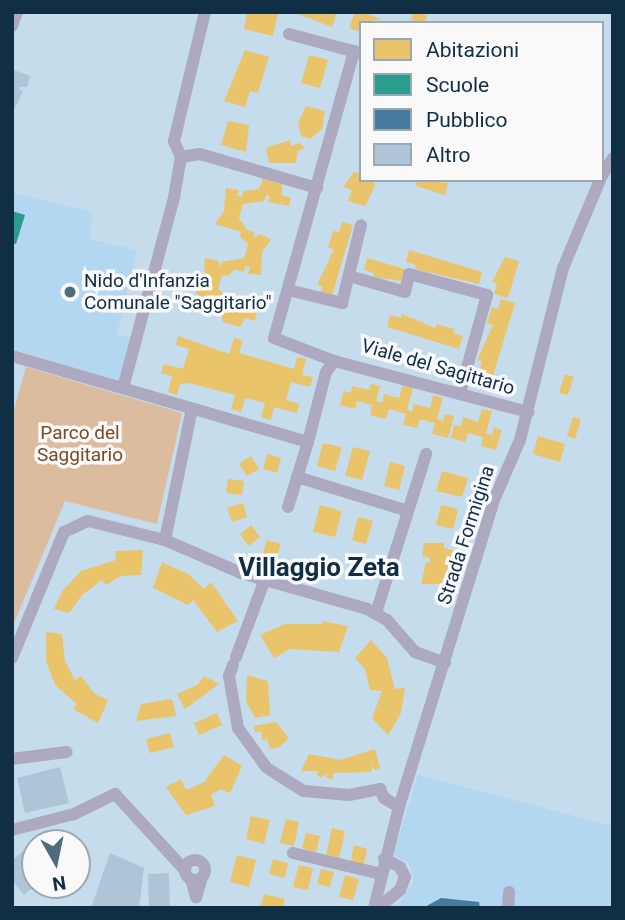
<!DOCTYPE html>
<style>
body{margin:0}
#map{position:relative;width:625px;height:920px;overflow:hidden;background:#c5dced;font-family:Roboto,sans-serif}
div>[style]{position:absolute}
[style*='--x']{left:calc(var(--x)*1px);top:calc(var(--y)*1px);width:calc(var(--w)*1px);rotate:calc(var(--a)*1deg)}
.built>*{inset:0;background:#b3d6f1}
.green>*{inset:0;background:#dbbc9f}
.homes>*{inset:0;background:#e9c46a}
.schools>*{inset:0;background:#2a9d8f}
.public>*{inset:0;background:#457b9d}
.building>*{inset:0;background:#adc5d6}
.minor>*{height:12px;margin:-6px;padding:0 6px;transform-origin:6px;border-radius:6px;background:#ada9c0}
.minor>.ring{margin:-6px;padding:0;box-sizing:content-box;background:none;border:12px solid #ada9c0;border-radius:50%}
.dots>*{width:19px;height:19px;translate:-50% -50%;box-sizing:border-box;border:4px solid #f9f9f9;border-radius:50%}
span{translate:-50% -50%;white-space:nowrap;text-align:center;line-height:1.15;-webkit-text-stroke:7px #f9f9f9;paint-order:stroke}
.poi-label{font-size:19px;color:#102f44}
.left{translate:0 -50%;text-align:left}
.street-label{font-size:19px;color:#102f44}
.park-label{font-size:19px;color:#774b24}
.district-label{font-size:26px;color:#102f44;font-weight:700}
.frame{position:absolute;inset:0;border:14px solid #102f44;pointer-events:none}
.legend{position:absolute;left:359px;top:21px;width:245px;height:161px;box-sizing:border-box;background:#f9f9f9;border:2px solid #9ca8b1;margin:0;padding:9px 12px;list-style:none;font-size:21px;color:#102f44}
.legend li{display:flex;align-items:center;gap:14px;height:35px}
.legend b{width:35px;border:2px solid #9ca8b1}
.north{position:absolute;left:21px;top:829px;width:70px;height:70px;box-sizing:border-box;background:#f9f9f9;border:2px solid #9ca8b1;border-radius:50%;rotate:171deg;font-size:19px;font-weight:700;line-height:28px;text-align:center;color:#102f44}
.north::after{content:'';display:block;margin:auto;width:24px;height:32px;background:#4f6c7f;clip-path:polygon(50% 0,100% 100%,50% 72%,0 100%)}
</style>
<div id="map">
<div class="built">
<i style="clip-path:polygon(12px 193px,93px 212px,89px 239px,137px 250px,117px 334px,133px 339px,121px 382px,12px 349px)"></i>
<i style="clip-path:polygon(418px 775px,613px 826px,613px 908px,397px 908px,414px 881px,408px 862px,393px 855px)"></i>
</div>
<div class="green">
<i style="clip-path:polygon(26px 367px,182px 413px,157px 524px,65px 501px,12px 628px,12px 417px)"></i>
</div>
<div class="homes">
<i style="clip-path:polygon(247px 12px,278px 12px,273px 36px,244px 29px)"></i>
<i style="clip-path:polygon(293px 12px,326px 12px,336px 15px,332px 27px)"></i>
<i style="clip-path:polygon(355px 12px,362px 12px,381px 19px,361px 23px,361px 32px,349px 28px)"></i>
<i style="clip-path:polygon(413px 12px,427px 15px,425px 23px,411px 20px)"></i>
<i style="clip-path:polygon(245px 50px,269px 57px,258px 93px,250px 91px,245px 107px,224px 101px)"></i>
<i style="clip-path:polygon(309px 55px,328px 60px,320px 88px,301px 83px)"></i>
<i style="clip-path:polygon(306px 106px,325px 111px,322px 129px,310px 139px,301px 136px,298px 123px)"></i>
<i style="clip-path:polygon(228px 121px,249px 125px,246px 152px,221px 145px)"></i>
<i style="clip-path:polygon(290px 140px,291px 146px,300px 143px,305px 148px,298px 151px,296px 163px,269px 163px,266px 148px)"></i>
<i style="clip-path:polygon(354px 172px,360px 173px,361px 180px,373px 180px,375px 186px,365px 206px,348px 201px,352px 190px,343px 187px)"></i>
<i style="clip-path:polygon(263px 179px,282px 184px,282px 195px,291px 198px,289px 206px,268px 202px,270px 196px,266px 195px,264px 201px,243px 204px,239px 218px,247px 230px,255px 233px,253px 239px,259px 234px,271px 239px,262px 252px,261px 275px,248px 274px,250px 267px,245px 266px,244px 272px,235px 269px,228px 276px,222px 275px,218px 289px,227px 297px,225px 302px,257px 312px,255px 321px,245px 318px,240px 327px,223px 322px,219px 303px,195px 294px,204px 281px,205px 258px,218px 261px,221px 267px,222px 262px,244px 258px,248px 244px,240px 237px,241px 232px,215px 224px,224px 211px,226px 188px,239px 190px,237px 196px,242px 197px,243px 191px,259px 189px)"></i>
<i style="clip-path:polygon(417px 180px,448px 183px,445px 195px,416px 186px)"></i>
<i style="clip-path:polygon(342px 222px,353px 225px,331px 299px,320px 295px,323px 286px,317px 285px,334px 249px,328px 248px,333px 231px,339px 232px)"></i>
<i style="clip-path:polygon(409px 250px,482px 272px,479px 284px,415px 269px,416px 265px,406px 262px)"></i>
<i style="clip-path:polygon(505px 257px,519px 261px,508px 298px,494px 294px,497px 284px,492px 282px)"></i>
<i style="clip-path:polygon(367px 258px,405px 269px,401px 281px,373px 277px,374px 273px,364px 270px)"></i>
<i style="clip-path:polygon(501px 299px,515px 303px,493px 376px,479px 372px,482px 361px,477px 360px,493px 325px,487px 323px,492px 307px,498px 309px)"></i>
<i style="clip-path:polygon(402px 314px,435px 328px,437px 324px,454px 329px,453px 333px,463px 336px,459px 349px,387px 327px,390px 315px,401px 318px)"></i>
<i style="clip-path:polygon(178px 336px,229px 354px,234px 338px,243px 340px,239px 353px,294px 369px,297px 357px,306px 359px,302px 375px,313px 377px,310px 387px,291px 382px,286px 400px,299px 404px,297px 413px,274px 407px,271px 420px,261px 417px,265px 403px,245px 398px,241px 412px,231px 409px,235px 395px,189px 383px,180px 384px,177px 395px,168px 392px,172px 376px,161px 373px,164px 364px,183px 369px,189px 349px,176px 345px)"></i>
<i style="clip-path:polygon(565px 374px,574px 377px,568px 395px,559px 393px)"></i>
<i style="clip-path:polygon(371px 384px,380px 386px,376px 401px,382px 403px,384px 394px,399px 398px,403px 385px,413px 388px,407px 410px,412px 412px,414px 404px,430px 408px,433px 395px,443px 398px,437px 419px,443px 421px,445px 414px,454px 416px,448px 438px,432px 434px,435px 423px,420px 419px,417px 428px,403px 425px,406px 414px,389px 409px,386px 419px,370px 415px,372px 405px,357px 401px,355px 409px,340px 405px,344px 391px,351px 393px,352px 386px,369px 390px)"></i>
<i style="clip-path:polygon(482px 409px,492px 411px,486px 433px,492px 435px,494px 427px,502px 430px,496px 450px,481px 446px,483px 437px,468px 433px,465px 442px,451px 438px,454px 425px,461px 426px,463px 417px,478px 422px)"></i>
<i style="clip-path:polygon(573px 417px,581px 419px,575px 439px,567px 436px)"></i>
<i style="clip-path:polygon(538px 436px,565px 444px,560px 462px,533px 454px)"></i>
<i style="clip-path:polygon(323px 443px,342px 447px,335px 471px,317px 466px)"></i>
<i style="clip-path:polygon(353px 447px,370px 451px,362px 480px,345px 476px)"></i>
<i style="clip-path:polygon(267px 454px,281px 458px,277px 473px,263px 469px)"></i>
<i style="clip-path:polygon(251px 456px,259px 469px,247px 476px,239px 464px)"></i>
<i style="clip-path:polygon(390px 462px,405px 466px,399px 490px,384px 486px)"></i>
<i style="clip-path:polygon(442px 471px,468px 478px,462px 497px,436px 491px)"></i>
<i style="clip-path:polygon(228px 479px,244px 481px,242px 495px,226px 493px)"></i>
<i style="clip-path:polygon(243px 503px,247px 517px,232px 522px,227px 508px)"></i>
<i style="clip-path:polygon(320px 505px,342px 511px,335px 537px,313px 532px)"></i>
<i style="clip-path:polygon(441px 505px,458px 509px,453px 529px,436px 525px)"></i>
<i style="clip-path:polygon(358px 517px,373px 521px,366px 544px,352px 540px)"></i>
<i style="clip-path:polygon(251px 525px,260px 537px,249px 546px,240px 534px)"></i>
<i style="clip-path:polygon(267px 540px,281px 544px,276px 559px,262px 555px)"></i>
<i style="clip-path:polygon(424px 543px,444px 543px,444px 548px,455px 551px,441px 584px,421px 584px,426px 562px,430px 563px,430px 558px,422px 556px)"></i>
<i style="clip-path:polygon(143px 550px,141px 575px,121px 576px,106px 585px,102px 580px,82px 595px,69px 613px,54px 609px,63px 590px,81px 571px,116px 560px,115px 551px)"></i>
<i style="clip-path:polygon(162px 562px,188px 574px,204px 589px,211px 582px,238px 621px,217px 632px,193px 600px,188px 605px,153px 588px)"></i>
<i style="clip-path:polygon(322px 621px,348px 626px,339px 652px,290px 649px,274px 658px,260px 635px,285px 624px,322px 624px)"></i>
<i style="clip-path:polygon(46px 632px,62px 634px,65px 661px,75px 680px,81px 676px,95px 694px,108px 700px,98px 723px,73px 709px,77px 704px,55px 685px,46px 661px)"></i>
<i style="clip-path:polygon(371px 640px,387px 658px,395px 689px,405px 688px,401px 713px,388px 735px,372px 718px,382px 691px,370px 690px,365px 669px,355px 658px)"></i>
<i style="clip-path:polygon(247px 675px,268px 681px,270px 715px,255px 718px,246px 701px)"></i>
<i style="clip-path:polygon(204px 676px,219px 684px,185px 709px,177px 694px,197px 685px)"></i>
<i style="clip-path:polygon(172px 699px,176px 716px,136px 721px,141px 704px)"></i>
<i style="clip-path:polygon(217px 713px,222px 725px,199px 735px,194px 723px)"></i>
<i style="clip-path:polygon(276px 722px,289px 738px,278px 748px,270px 749px,267px 739px,262px 740px,261px 731px,255px 732px,254px 726px)"></i>
<i style="clip-path:polygon(170px 733px,174px 747px,150px 753px,146px 739px)"></i>
<i style="clip-path:polygon(375px 749px,380px 768px,375px 770px,372px 766px,371px 772px,333px 773px,333px 779px,326px 778px,327px 773px,322px 777px,317px 776px,318px 771px,301px 771px,309px 754px,340px 760px)"></i>
<i style="clip-path:polygon(224px 755px,242px 766px,230px 793px,220px 789px,211px 795px,215px 806px,186px 815px,166px 787px,181px 779px,186px 790px,204px 782px)"></i>
<i style="clip-path:polygon(251px 816px,270px 820px,264px 844px,246px 839px)"></i>
<i style="clip-path:polygon(286px 819px,299px 822px,294px 846px,280px 843px)"></i>
<i style="clip-path:polygon(332px 828px,345px 831px,339px 858px,326px 855px)"></i>
<i style="clip-path:polygon(306px 833px,320px 836px,316px 852px,302px 848px)"></i>
<i style="clip-path:polygon(354px 845px,367px 849px,364px 864px,351px 861px)"></i>
<i style="clip-path:polygon(237px 855px,256px 860px,249px 887px,230px 882px)"></i>
<i style="clip-path:polygon(273px 859px,288px 863px,285px 878px,269px 874px)"></i>
<i style="clip-path:polygon(299px 865px,313px 868px,308px 890px,293px 887px)"></i>
<i style="clip-path:polygon(321px 869px,334px 872px,330px 887px,317px 884px)"></i>
<i style="clip-path:polygon(345px 875px,359px 879px,353px 900px,339px 897px)"></i>
<i style="clip-path:polygon(264px 894px,285px 899px,283px 908px,260px 908px)"></i>
</div>
<div class="schools">
<i style="clip-path:polygon(12px 211px,25px 215px,16px 244px,12px 243px)"></i>
</div>
<div class="public">
<i style="clip-path:polygon(441px 898px,479px 902px,480px 908px,423px 908px)"></i>
</div>
<div class="building">
<i style="clip-path:polygon(14px 70px,30px 76px,27px 87px,18px 87px,23px 92px,13px 112px)"></i>
<i style="clip-path:polygon(60px 767px,69px 803px,25px 813px,17px 778px)"></i>
<i style="clip-path:polygon(35px 842px,35px 886px,24px 895px,12px 880px,12px 860px)"></i>
<i style="clip-path:polygon(110px 853px,144px 868px,139px 908px,91px 908px)"></i>
<i style="clip-path:polygon(169px 873px,170px 908px,149px 908px,148px 874px)"></i>
</div>
<div class="minor">
<i style="--x:12;--y:26;--w:15;--a:-70"></i>
<i style="--x:289;--y:34;--w:73;--a:15"></i>
<i style="--x:181;--y:157;--w:19;--a:-9"></i>
<i style="--x:200;--y:154;--w:122;--a:16.2"></i>
<i style="--x:602;--y:176;--w:21;--a:-59"></i>
<i style="--x:349;--y:276;--w:58;--a:15.9"></i>
<i style="--x:405;--y:292;--w:18;--a:-77"></i>
<i style="--x:409;--y:274;--w:81;--a:15.1"></i>
<i style="--x:487;--y:295;--w:102;--a:105.4"></i>
<i style="--x:288;--y:290;--w:56;--a:13.5"></i>
<i style="--x:342;--y:303;--w:80;--a:-76.3"></i>
<i style="--x:12;--y:356;--w:308;--a:16.2"></i>
<i style="--x:308;--y:442;--w:72;--a:-75.6"></i>
<i style="--x:326;--y:372;--w:14;--a:-54"></i>
<i style="--x:334;--y:361;--w:201;--a:14.7"></i>
<i style="--x:334;--y:361;--w:64;--a:-159"></i>
<i style="--x:274;--y:338;--w:298;--a:-74.4"></i>
<i style="--x:123;--y:388;--w:198;--a:-75"></i>
<i style="--x:174;--y:197;--w:41;--a:-80.1"></i>
<i style="--x:181;--y:157;--w:17;--a:-114"></i>
<i style="--x:174;--y:141;--w:133;--a:-76.5"></i>
<i style="--x:297;--y:477;--w:116;--a:17"></i>
<i style="--x:288;--y:507;--w:68;--a:-72.9"></i>
<i style="--x:165;--y:540;--w:134;--a:-78.4"></i>
<i style="--x:376;--y:613;--w:167;--a:-72.5"></i>
<i style="--x:236;--y:657;--w:83;--a:-69.6"></i>
<i style="--x:12;--y:658;--w:136;--a:-67.6"></i>
<i style="--x:64;--y:532;--w:26;--a:-25"></i>
<i style="--x:88;--y:521;--w:79;--a:13.9"></i>
<i style="--x:165;--y:540;--w:83;--a:23.5"></i>
<i style="--x:241;--y:573;--w:131;--a:15.9"></i>
<i style="--x:367;--y:609;--w:23;--a:29"></i>
<i style="--x:387;--y:620;--w:43;--a:48.8"></i>
<i style="--x:415;--y:652;--w:32;--a:20"></i>
<i style="--x:233;--y:665;--w:12;--a:110"></i>
<i style="--x:229;--y:676;--w:53;--a:80.2"></i>
<i style="--x:238;--y:728;--w:48;--a:54.3"></i>
<i style="--x:12;--y:759;--w:55;--a:-7.3"></i>
<i style="--x:270;--y:770;--w:40;--a:32"></i>
<i style="--x:304;--y:791;--w:45;--a:5.1"></i>
<i style="--x:349;--y:795;--w:32;--a:-11"></i>
<i style="--x:380;--y:789;--w:10;--a:66"></i>
<i style="--x:384;--y:798;--w:17;--a:31"></i>
<i style="--x:12;--y:830;--w:64;--a:-14.5"></i>
<i style="--x:74;--y:814;--w:46;--a:-26"></i>
<i style="--x:115;--y:794;--w:103;--a:47.4"></i>
<i style="--x:293;--y:853;--w:90;--a:13.4"></i>
<i class="ring" style="left:185px;top:860px;width:8px;height:8px"></i>
<i style="--x:191;--y:879;--w:19;--a:74"></i>
<i style="--x:196;--y:897;--w:21;--a:-73"></i>
<i style="--x:384;--y:903;--w:21;--a:-39"></i>
<i style="--x:400;--y:890;--w:14;--a:-69"></i>
<i style="--x:405;--y:877;--w:11;--a:-117"></i>
<i style="--x:400;--y:867;--w:18;--a:-153"></i>
<i style="--x:374;--y:908;--w:104;--a:-76.1"></i>
<i style="--x:399;--y:807;--w:321;--a:-72.8"></i>
<i style="--x:494;--y:500;--w:65;--a:-66.6"></i>
<i style="--x:520;--y:440;--w:177;--a:-76"></i>
<i style="--x:563;--y:268;--w:95;--a:-67.2"></i>
<i style="--x:508;--y:908;--w:16;--a:-86"></i>
</div>
<div class="dots">
<i style="left:70px;top:292px;background:#4f6c7f"></i>
</div>
<div class="poi-label">
<span class="left" style="left:84px;top:292px">Nido d'Infanzia<br>Comunale "Saggitario"</span>
</div>
<div class="street-label">
<span style="left:438px;top:367px;rotate:16deg">Viale del Sagittario</span>
<span style="left:466px;top:535px;rotate:-72deg">Strada Formigina</span>
</div>
<div class="park-label">
<span style="left:80px;top:444px">Parco del<br>Saggitario</span>
</div>
<div class="district-label">
<span style="left:319px;top:568px">Villaggio Zeta</span>
</div>
<div class="frame"></div>
<ul class="legend">
<li><b style="height:19px;background:#e9c46a"></b>Abitazioni</li>
<li><b style="height:19px;background:#2a9d8f"></b>Scuole</li>
<li><b style="height:19px;background:#457b9d"></b>Pubblico</li>
<li><b style="height:19px;background:#adc5d6"></b>Altro</li>
</ul>
<div class="north">N</div>
</div>
